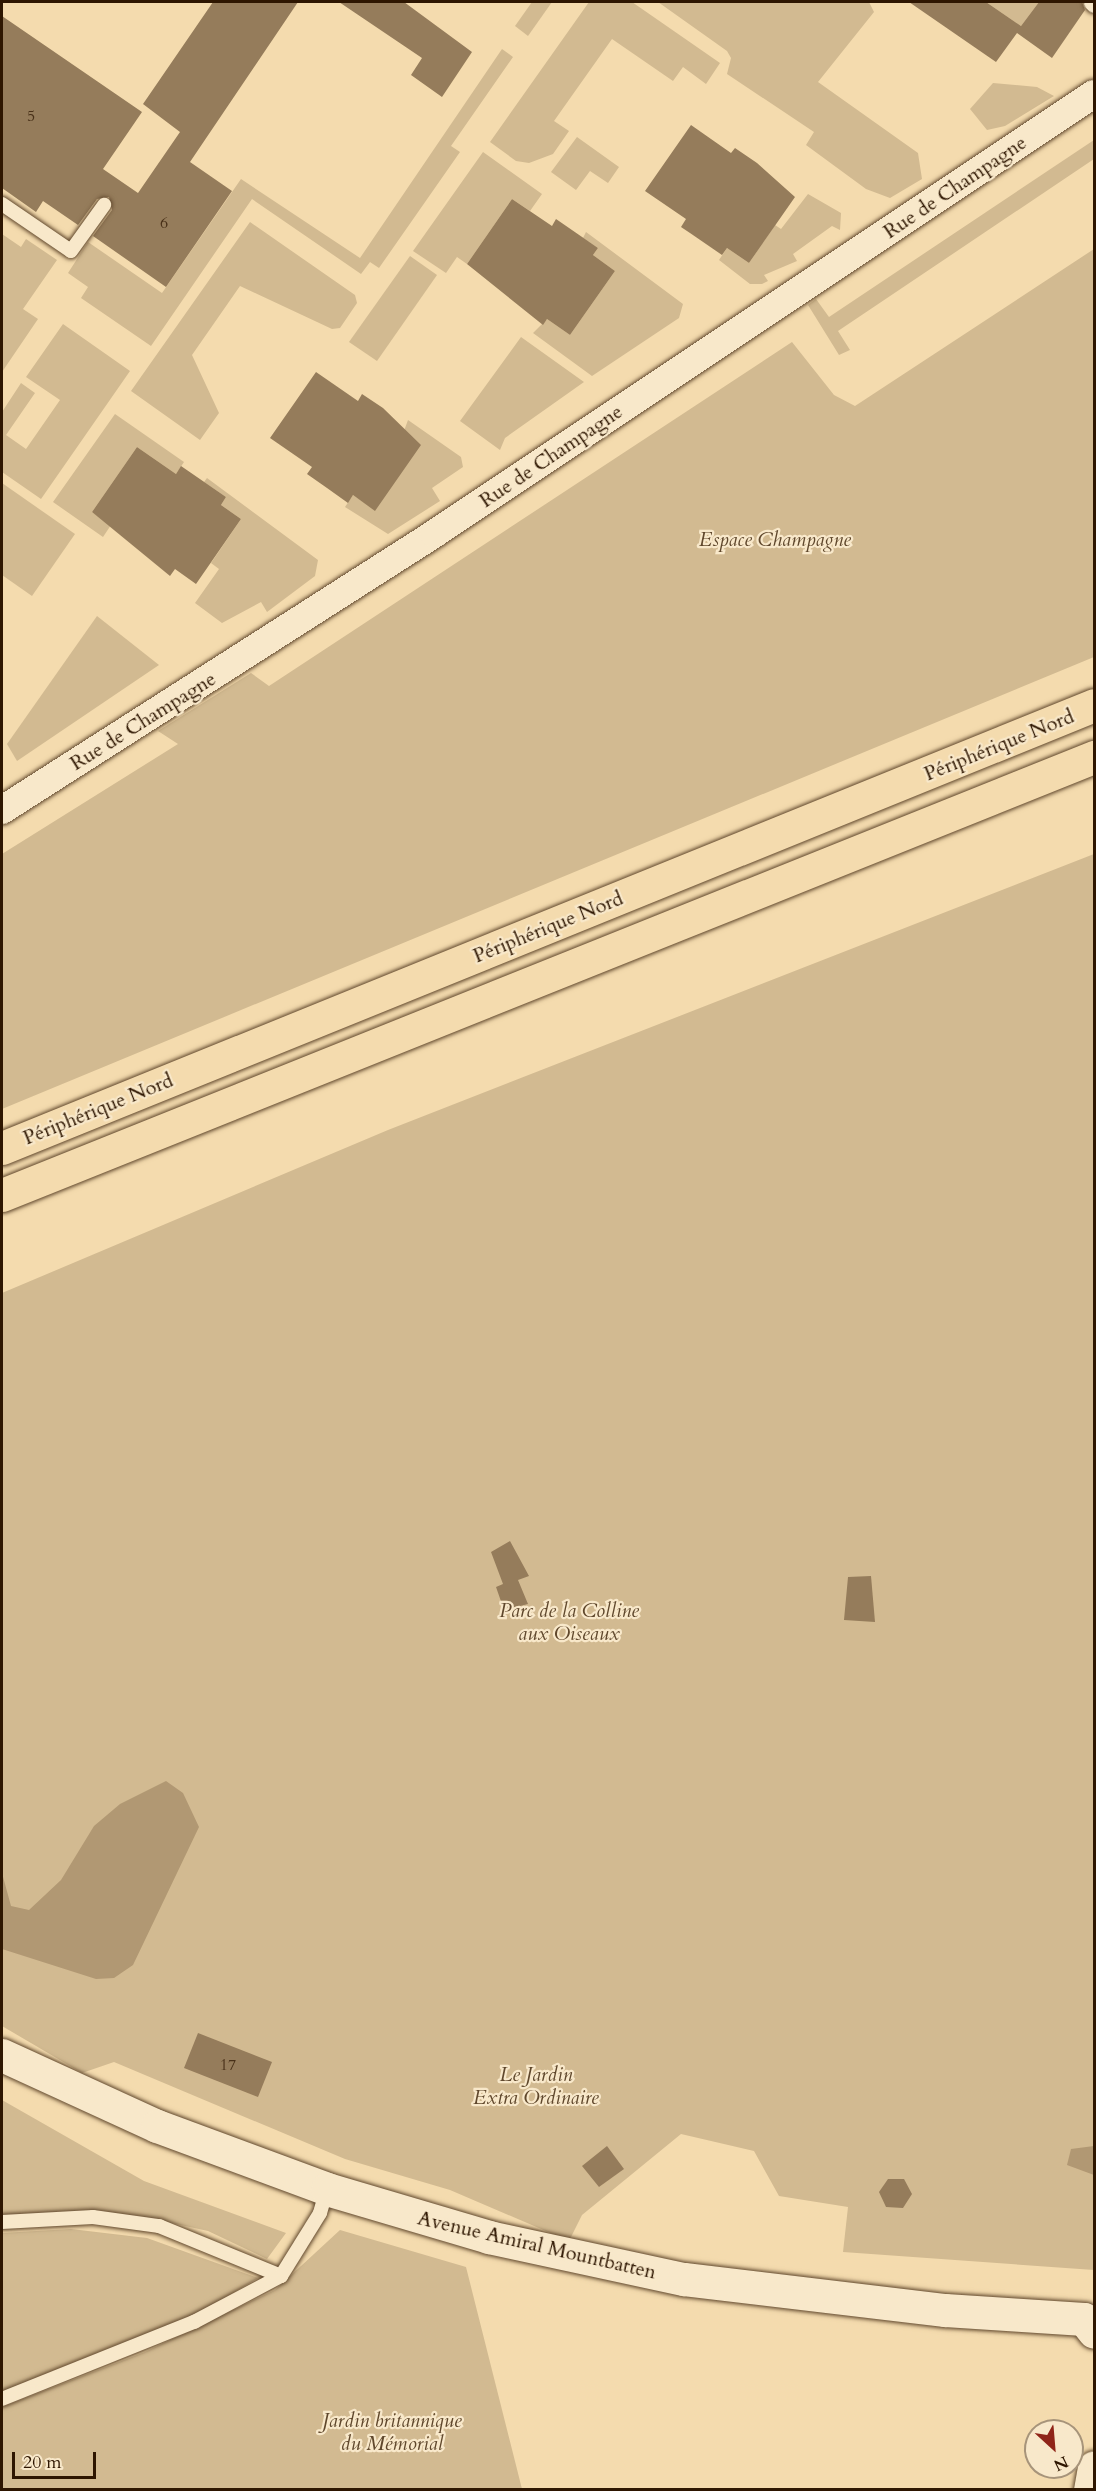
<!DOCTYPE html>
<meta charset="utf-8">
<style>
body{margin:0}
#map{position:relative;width:1096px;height:2491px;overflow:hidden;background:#f4dbae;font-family:Cardo,serif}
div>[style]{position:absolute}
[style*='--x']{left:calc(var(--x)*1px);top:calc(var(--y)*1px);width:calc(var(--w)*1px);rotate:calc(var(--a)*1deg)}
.green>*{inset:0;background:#d2ba91}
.water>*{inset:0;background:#b19873}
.building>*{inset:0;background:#957c5b}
.roads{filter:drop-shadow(0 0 2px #60472c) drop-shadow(0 0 2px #60472c)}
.service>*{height:14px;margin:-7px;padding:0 7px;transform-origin:7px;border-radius:7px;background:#f8e8ca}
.minor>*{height:28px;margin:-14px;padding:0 14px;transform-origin:14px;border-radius:14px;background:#f8e8ca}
.tertiary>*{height:33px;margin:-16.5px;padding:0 16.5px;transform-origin:16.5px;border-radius:16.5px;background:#f8e8ca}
.trunk>*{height:33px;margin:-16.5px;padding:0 16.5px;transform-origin:16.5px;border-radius:16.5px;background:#f4dbae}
span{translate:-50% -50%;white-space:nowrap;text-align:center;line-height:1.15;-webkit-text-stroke:4.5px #f8e8ca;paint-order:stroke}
.number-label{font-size:16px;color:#483018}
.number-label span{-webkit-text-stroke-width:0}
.street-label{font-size:20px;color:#2e1601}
.park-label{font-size:20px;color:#5f472c;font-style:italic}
.frame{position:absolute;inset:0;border:3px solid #2e1601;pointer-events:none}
.north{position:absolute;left:1024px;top:2419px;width:60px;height:60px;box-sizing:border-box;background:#f8e8ca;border:2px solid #a7947a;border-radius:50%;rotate:154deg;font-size:16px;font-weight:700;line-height:24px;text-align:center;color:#2e1601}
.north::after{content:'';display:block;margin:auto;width:21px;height:27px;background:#8f2418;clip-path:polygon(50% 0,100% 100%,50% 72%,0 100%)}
.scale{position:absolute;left:12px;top:2452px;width:84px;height:27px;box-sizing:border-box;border:3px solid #2e1601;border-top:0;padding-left:8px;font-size:18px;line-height:21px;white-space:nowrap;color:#2e1601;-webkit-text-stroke:4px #f8e8ca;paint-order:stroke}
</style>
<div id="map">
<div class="green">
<i style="clip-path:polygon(532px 2px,552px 2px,528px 36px,515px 26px)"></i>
<i style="clip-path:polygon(589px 2px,632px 2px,720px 63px,706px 84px,683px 67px,673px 81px,612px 39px,554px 121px,569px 131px,553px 154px,529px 163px,516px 161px,490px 142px)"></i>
<i style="clip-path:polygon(658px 2px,869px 2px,874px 12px,818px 82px,918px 153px,922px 179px,890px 198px,866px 189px,806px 145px,814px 132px,727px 74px,731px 58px,727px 51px)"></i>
<i style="clip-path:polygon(986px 2px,1039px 2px,1021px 26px)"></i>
<i style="clip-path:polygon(502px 49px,513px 57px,451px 146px,460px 152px,379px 268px,370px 262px,361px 274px,252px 199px,151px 346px,81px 298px,88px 287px,68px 273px,88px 242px,162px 293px,241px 179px,360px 258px)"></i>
<i style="clip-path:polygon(993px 83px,1037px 87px,1054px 96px,1005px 126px,987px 130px,970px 109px)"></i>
<i style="clip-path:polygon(577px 137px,619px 167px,608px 183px,590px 171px,576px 190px,551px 172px)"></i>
<i style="clip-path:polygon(1094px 140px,1094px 159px,838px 331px,850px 350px,839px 355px,808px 305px,816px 299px,829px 317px)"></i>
<i style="clip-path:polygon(483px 152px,542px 194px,530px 211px,512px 199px,467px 264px,457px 257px,446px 273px,413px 251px)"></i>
<i style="clip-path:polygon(808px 194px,841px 213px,840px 230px,832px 226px,793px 254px,797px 261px,764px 275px,768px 281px,762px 284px,750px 284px,719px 260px,727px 248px,749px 263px,775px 225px,781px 229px)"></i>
<i style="clip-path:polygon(250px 222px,355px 295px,357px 303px,340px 328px,332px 329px,240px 286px,192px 355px,219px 413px,200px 440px,131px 391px)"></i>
<i style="clip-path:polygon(586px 232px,683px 304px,679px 318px,592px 376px,533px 333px,547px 319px,570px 335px,615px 271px,593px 255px,598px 248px,583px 238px)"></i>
<i style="clip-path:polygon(2px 234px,21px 247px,26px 239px,57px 260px,23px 309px,38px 319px,2px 372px)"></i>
<i style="clip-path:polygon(1094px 249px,1094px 657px,2px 1109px,2px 854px,178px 744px,158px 731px,251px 673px,269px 686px,792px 342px,834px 395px,855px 406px)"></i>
<i style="clip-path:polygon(410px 256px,437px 275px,377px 361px,349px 342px)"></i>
<i style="clip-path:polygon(63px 324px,130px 371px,41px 499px,2px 472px,2px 412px,21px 383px,35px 393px,6px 435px,26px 449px,60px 400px,26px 377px)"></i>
<i style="clip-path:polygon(521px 337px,584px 382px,505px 438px,500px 450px,460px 421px)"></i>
<i style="clip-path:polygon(115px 414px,184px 462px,176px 474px,137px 447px,92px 512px,111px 525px,103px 537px,53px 502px)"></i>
<i style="clip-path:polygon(408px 420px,461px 457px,463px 467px,432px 488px,440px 501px,388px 534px,345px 507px,353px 495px,375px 510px)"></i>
<i style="clip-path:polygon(207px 478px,318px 560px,315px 576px,267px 612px,261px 602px,222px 623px,195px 603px,219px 569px,211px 563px,241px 519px,221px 505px,226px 497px,204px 482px)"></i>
<i style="clip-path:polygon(2px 483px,75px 534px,32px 596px,2px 575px)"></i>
<i style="clip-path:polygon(97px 616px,159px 665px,17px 761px,7px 744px)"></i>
<i style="clip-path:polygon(1094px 854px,1094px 2270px,843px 2252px,848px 2207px,779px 2196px,754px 2151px,681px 2134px,582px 2215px,569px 2241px,450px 2190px,345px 2159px,114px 2062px,82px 2073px,2px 2026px,2px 1293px,388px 1130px)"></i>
<i style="clip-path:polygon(2px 2100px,144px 2181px,286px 2233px,267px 2259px,208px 2231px,140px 2216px,72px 2211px,2px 2215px)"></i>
<i style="clip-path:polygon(71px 2229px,147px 2238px,258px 2278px,196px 2315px,2px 2393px,2px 2233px)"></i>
<i style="clip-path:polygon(340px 2230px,466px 2267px,522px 2489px,2px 2489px,2px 2407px,145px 2352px,275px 2290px)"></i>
</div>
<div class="water">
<i style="clip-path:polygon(166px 1781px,183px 1793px,199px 1827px,133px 1965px,114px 1978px,96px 1979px,2px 1949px,2px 1873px,11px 1906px,29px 1910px,61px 1880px,94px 1826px,120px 1804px)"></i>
<i style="clip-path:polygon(1094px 2146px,1094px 2175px,1067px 2165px,1071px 2149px)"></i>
</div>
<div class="building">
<i style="clip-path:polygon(213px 2px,298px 2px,190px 162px,232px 191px,166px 287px,93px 236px,112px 210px,109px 197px,97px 199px,78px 225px,43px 201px,36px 212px,2px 188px,2px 16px,142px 112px,103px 169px,138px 193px,180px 132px,143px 104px)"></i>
<i style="clip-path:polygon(339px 2px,404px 2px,472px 52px,442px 97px,411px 75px,422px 58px)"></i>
<i style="clip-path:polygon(909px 2px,986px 2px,1021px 26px,1039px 2px,1082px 2px,1085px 10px,1052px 58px,1017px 33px,996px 62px)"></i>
<i style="clip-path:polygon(691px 125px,731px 153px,735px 148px,757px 163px,795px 197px,749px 263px,727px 248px,722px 255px,690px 233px,681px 227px,686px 219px,645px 191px)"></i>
<i style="clip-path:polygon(512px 199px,552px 226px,556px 219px,598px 248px,593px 255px,615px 271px,570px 335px,547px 319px,543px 325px,467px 264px)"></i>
<i style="clip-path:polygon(316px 372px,358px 401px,362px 394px,383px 408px,421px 445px,375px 511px,353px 495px,348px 503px,327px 488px,307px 474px,312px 467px,270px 438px)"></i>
<i style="clip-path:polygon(137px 447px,176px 474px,181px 466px,226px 497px,221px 505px,241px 519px,196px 584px,175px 569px,170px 576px,92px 512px)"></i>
<i style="clip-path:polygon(510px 1541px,529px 1576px,518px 1580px,528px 1604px,504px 1610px,496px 1587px,503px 1584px,491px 1552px)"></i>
<i style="clip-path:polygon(871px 1576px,875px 1622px,844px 1620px,848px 1577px)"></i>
<i style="clip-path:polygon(198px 2033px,272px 2062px,258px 2097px,184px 2068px)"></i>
<i style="clip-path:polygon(607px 2146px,624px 2169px,599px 2187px,582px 2166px)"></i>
<i style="clip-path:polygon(888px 2179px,904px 2179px,912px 2194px,903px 2208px,886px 2207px,879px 2192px)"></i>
</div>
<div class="roads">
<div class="service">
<i style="--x:1091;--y:3;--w:4;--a:45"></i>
<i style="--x:2;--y:204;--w:83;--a:34.3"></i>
<i style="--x:71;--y:251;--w:57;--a:-54.3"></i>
<i style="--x:2;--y:2222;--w:91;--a:-3.1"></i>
<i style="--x:93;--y:2217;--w:67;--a:7.8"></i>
<i style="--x:159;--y:2226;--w:132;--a:22.3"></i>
<i style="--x:2;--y:2399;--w:207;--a:-21.9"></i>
<i style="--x:194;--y:2322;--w:98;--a:-27.9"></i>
<i style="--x:281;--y:2276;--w:74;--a:-58.2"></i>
<i style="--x:320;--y:2213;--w:25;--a:-74"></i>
</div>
<div class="minor">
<i style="--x:2;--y:810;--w:513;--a:-32.57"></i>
<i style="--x:434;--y:534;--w:793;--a:-33.69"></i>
</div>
<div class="tertiary">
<i style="--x:2;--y:2055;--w:170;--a:24.6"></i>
<i style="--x:157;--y:2126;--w:181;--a:20.3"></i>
<i style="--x:327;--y:2189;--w:169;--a:16.5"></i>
<i style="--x:489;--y:2237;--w:199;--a:12.2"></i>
<i style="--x:684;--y:2279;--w:263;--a:6.8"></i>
<i style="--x:945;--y:2310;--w:139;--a:3.7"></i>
<i style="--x:1084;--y:2319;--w:16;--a:52"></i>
<i style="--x:1090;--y:2490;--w:23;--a:-80"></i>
</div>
<div class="trunk">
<i style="--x:2;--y:1148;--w:1178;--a:-22.08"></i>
<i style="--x:2;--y:1195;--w:1177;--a:-21.86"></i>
</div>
</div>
<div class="number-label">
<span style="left:31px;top:116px">5</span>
<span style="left:164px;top:223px">6</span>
<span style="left:228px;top:2065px">17</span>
</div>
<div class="street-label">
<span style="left:955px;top:187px;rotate:-34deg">Rue de Champagne</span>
<span style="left:551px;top:456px;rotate:-34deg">Rue de Champagne</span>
<span style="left:143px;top:721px;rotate:-32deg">Rue de Champagne</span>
<span style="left:999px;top:745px;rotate:-22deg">Périphérique Nord</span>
<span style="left:548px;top:927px;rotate:-22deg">Périphérique Nord</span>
<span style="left:98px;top:1109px;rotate:-22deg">Périphérique Nord</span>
<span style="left:537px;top:2245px;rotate:13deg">Avenue Amiral Mountbatten</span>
</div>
<div class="park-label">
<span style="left:775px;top:539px">Espace Champagne</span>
<span style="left:569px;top:1622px">Parc de la Colline<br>aux Oiseaux</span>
<span style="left:536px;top:2086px">Le Jardin<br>Extra Ordinaire</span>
<span style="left:392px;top:2432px">Jardin britannique<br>du Mémorial</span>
</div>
<div class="frame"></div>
<div class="north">N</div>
<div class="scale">20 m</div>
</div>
